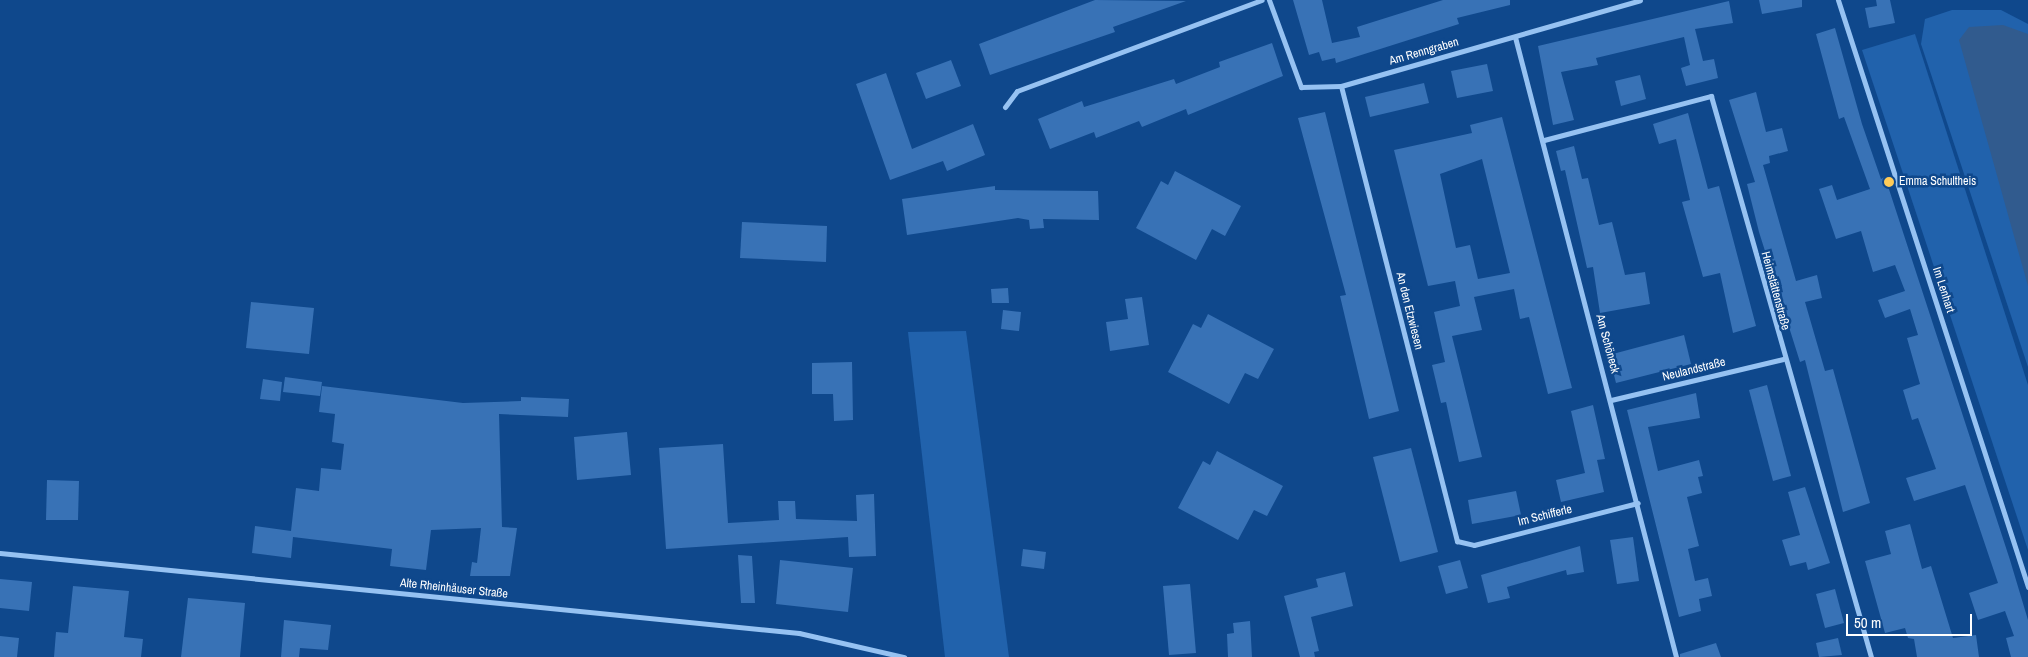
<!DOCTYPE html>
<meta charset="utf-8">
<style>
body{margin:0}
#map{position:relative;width:2028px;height:657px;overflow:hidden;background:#0f488c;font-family:"Archivo Narrow",sans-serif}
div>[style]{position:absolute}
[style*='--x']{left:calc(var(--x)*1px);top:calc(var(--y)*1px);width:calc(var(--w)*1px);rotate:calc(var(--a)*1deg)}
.green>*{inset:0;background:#2162ac}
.water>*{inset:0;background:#315b8e}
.building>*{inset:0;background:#3872b6}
.street>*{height:5px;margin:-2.5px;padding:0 2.5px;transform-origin:2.5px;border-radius:2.5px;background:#96c2f2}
.dots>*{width:14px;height:14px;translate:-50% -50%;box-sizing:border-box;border:2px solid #0f488c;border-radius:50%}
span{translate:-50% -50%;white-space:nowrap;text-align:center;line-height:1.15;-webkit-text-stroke:5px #0f488c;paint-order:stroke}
.street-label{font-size:12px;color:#fff}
.poi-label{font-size:12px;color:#fff}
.left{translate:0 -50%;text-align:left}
.scale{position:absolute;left:1846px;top:614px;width:126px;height:22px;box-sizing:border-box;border:2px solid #fff;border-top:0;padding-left:6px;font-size:15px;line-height:18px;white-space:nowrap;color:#fff;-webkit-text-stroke:4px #0f488c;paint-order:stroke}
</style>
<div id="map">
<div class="green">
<i style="clip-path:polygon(1952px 10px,2001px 10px,2028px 24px,2028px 367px,1921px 44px,1925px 19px)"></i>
<i style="clip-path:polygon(1915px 34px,2028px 385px,2028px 550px,1862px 50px)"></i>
<i style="clip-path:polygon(966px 331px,986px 482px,1009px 657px,945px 657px,908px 332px)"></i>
</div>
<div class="water">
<i style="clip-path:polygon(2003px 25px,2028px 34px,2028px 286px,1959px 40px,1969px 27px)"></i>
</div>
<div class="building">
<i style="clip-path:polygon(1095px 0,1186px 1px,1113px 27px,1115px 32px,990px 75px,979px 44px)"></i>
<i style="clip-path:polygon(1293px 0,1322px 0,1332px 43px,1360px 37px,1357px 27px,1443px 0,1510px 0,1510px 5px,1457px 18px,1459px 24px,1336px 63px,1335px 58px,1322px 61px,1319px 52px,1309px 55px)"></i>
<i style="clip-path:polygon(1759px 0,1802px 0,1802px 7px,1762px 14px)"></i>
<i style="clip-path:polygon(1876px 0,1890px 0,1895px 23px,1869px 28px,1865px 8px,1877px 6px)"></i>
<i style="clip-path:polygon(1729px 1px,1733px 23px,1695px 29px,1703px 61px,1714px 59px,1718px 78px,1686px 86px,1681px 68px,1690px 65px,1684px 37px,1596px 58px,1598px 65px,1561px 72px,1574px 120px,1553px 125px,1538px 46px)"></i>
<i style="clip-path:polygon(1835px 28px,1862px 124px,1881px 179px,1885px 177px,2010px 560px,2028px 620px,2028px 657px,2011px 657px,2006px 638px,2014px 636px,2005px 611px,1978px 620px,1969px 593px,1998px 583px,1965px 485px,1914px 501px,1906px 478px,1936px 469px,1918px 418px,1912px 420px,1903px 390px,1920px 384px,1907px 338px,1918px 335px,1910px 309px,1885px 318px,1878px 300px,1905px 291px,1895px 265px,1873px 272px,1861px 231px,1836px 239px,1819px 189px,1832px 185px,1837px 200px,1870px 189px,1844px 117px,1839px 119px,1816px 34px)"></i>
<i style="clip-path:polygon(1272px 43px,1283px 76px,1188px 115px,1186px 109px,1142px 127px,1139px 121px,1096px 138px,1094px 132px,1050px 149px,1038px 119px,1082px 101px,1084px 107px,1174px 79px,1176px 84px,1220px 67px,1219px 62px)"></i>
<i style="clip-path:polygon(951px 60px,961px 86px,926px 99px,916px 73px)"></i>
<i style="clip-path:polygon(1487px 64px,1493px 91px,1457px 98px,1451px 71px)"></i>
<i style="clip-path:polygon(886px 73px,912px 149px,973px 124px,985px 155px,947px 171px,943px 161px,890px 180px,856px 84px)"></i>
<i style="clip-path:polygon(1640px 75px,1646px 99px,1621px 106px,1615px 81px)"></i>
<i style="clip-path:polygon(1424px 83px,1429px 103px,1370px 117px,1365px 97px)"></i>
<i style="clip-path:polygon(1756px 92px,1766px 132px,1782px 128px,1788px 151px,1769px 156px,1770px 163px,1763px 165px,1796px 281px,1817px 275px,1822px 298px,1805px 302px,1825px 371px,1833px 369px,1870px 503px,1843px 512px,1805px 360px,1800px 362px,1759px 232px,1747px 184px,1755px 182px,1729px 100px)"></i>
<i style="clip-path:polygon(1325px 112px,1399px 411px,1369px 419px,1340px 296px,1346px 295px,1298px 118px)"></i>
<i style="clip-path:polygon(1688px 113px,1708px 189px,1719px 186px,1756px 326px,1733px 333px,1720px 273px,1703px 277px,1682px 202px,1690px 200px,1676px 139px,1659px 144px,1653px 124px)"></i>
<i style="clip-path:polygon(evenodd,1502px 117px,1572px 388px,1548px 394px,1529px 317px,1520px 319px,1514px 289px,1474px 297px,1482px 330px,1452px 336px,1482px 457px,1459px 462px,1446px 402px,1441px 403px,1432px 365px,1445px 362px,1434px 312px,1460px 306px,1455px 281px,1428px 286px,1394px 150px,1472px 133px,1470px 125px,1502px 117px,1482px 159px,1510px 273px,1478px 279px,1470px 245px,1456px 248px,1440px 174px,1482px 159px)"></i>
<i style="clip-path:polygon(1574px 146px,1582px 179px,1588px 178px,1599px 225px,1612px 222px,1625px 275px,1645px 272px,1650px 304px,1600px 313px,1593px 267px,1587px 268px,1565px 170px,1561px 171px,1556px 151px)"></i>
<i style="clip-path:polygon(1175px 171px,1241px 206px,1225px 236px,1212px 229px,1196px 260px,1136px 228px,1161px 181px,1168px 185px)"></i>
<i style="clip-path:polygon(995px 186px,995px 190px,1098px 191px,1099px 220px,1043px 219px,1044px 228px,1030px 229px,1029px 220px,1018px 218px,907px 235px,902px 199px)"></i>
<i style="clip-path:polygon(742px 222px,827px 226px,826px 262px,740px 258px)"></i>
<i style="clip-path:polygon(1008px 288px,1009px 303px,992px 303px,991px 289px)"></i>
<i style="clip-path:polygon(1142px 297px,1149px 345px,1110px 351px,1106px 322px,1128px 319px,1125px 299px)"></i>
<i style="clip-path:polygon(251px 302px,314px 308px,309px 354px,246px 348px)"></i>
<i style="clip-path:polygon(1003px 310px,1021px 312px,1019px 331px,1001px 329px)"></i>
<i style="clip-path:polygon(1208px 314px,1274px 349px,1258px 379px,1245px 373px,1229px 404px,1168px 372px,1193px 324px,1201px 328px)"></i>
<i style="clip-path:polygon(1684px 335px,1691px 364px,1616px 383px,1609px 355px)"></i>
<i style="clip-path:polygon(852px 362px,853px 420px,834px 421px,833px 394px,812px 394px,812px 363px)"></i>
<i style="clip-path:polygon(285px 377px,322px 382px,320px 396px,283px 392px)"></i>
<i style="clip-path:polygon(263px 379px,282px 382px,280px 401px,260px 399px)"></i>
<i style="clip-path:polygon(1767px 385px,1791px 476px,1773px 481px,1749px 390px)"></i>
<i style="clip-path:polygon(322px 386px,463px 403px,521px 401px,521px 397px,569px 399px,568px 417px,499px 414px,502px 527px,517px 528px,510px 576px,470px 576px,472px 562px,477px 563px,481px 528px,431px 530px,426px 570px,390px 566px,392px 549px,293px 537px,291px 558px,252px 553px,255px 526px,291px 531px,296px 488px,319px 491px,321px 468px,341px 470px,344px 444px,332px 442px,335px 414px,319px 412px)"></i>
<i style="clip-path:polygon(1696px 393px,1700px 418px,1648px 427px,1658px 471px,1699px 460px,1703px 476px,1698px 477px,1702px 493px,1687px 497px,1699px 546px,1688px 549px,1695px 581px,1708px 578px,1712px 596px,1699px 599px,1701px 611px,1679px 617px,1627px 410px)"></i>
<i style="clip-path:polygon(1593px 405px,1605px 459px,1597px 460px,1604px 492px,1561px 502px,1556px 480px,1585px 473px,1571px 411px)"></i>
<i style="clip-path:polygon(627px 432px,631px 475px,577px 480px,574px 437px)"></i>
<i style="clip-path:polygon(723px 444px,728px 523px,779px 520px,778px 501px,795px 501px,796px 519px,857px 521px,856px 495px,874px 494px,876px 556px,849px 557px,848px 537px,666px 549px,659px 448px)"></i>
<i style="clip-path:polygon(1411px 448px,1438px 552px,1400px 562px,1373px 457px)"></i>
<i style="clip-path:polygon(1217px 451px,1283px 486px,1267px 516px,1254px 510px,1238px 540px,1178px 508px,1203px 461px,1210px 465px)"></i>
<i style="clip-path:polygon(47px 480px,79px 481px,78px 520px,46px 520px)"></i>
<i style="clip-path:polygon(1805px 487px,1830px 563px,1808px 570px,1806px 562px,1790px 566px,1782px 540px,1800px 535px,1788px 492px)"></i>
<i style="clip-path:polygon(1516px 491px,1521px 515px,1472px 524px,1468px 500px)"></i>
<i style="clip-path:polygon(1910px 524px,1922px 569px,1931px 566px,1953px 638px,1976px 635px,1979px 657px,1917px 657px,1914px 639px,1908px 638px,1905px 628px,1885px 633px,1865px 561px,1891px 554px,1885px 531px)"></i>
<i style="clip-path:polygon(1633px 537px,1639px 581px,1617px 584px,1610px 540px)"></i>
<i style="clip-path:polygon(1580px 546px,1584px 572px,1567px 575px,1566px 570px,1507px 587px,1510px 598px,1488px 603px,1481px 575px)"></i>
<i style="clip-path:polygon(1023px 549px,1046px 552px,1044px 569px,1021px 566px)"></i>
<i style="clip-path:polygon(738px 555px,752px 556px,755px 603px,741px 603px)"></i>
<i style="clip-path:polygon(780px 560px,853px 568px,848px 612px,776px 604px)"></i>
<i style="clip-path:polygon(1460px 560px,1468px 588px,1446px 594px,1438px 566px)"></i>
<i style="clip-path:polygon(1345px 572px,1353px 606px,1311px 617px,1319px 651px,1314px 652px,1315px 657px,1300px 657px,1284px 596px,1318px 587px,1316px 579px)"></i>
<i style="clip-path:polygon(0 579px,32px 582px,29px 611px,0 608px)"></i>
<i style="clip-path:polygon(1190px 584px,1196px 653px,1169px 655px,1163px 586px)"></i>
<i style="clip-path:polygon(73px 586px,129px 591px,124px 637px,143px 639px,141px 657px,54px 657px,56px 632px,68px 633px)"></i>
<i style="clip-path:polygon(1835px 589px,1844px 623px,1825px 628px,1816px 594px)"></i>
<i style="clip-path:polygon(188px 598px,245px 603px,240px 657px,181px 657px)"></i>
<i style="clip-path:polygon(284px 620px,331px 625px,328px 650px,300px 648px,299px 657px,281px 657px)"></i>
<i style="clip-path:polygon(1250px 621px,1252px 657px,1228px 657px,1227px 634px,1234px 633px,1233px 623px)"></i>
<i style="clip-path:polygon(0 636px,19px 638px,17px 657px,0 657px)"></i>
<i style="clip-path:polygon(1838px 638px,1842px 655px,1819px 657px,1816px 643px)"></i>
<i style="clip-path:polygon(1716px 643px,1721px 657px,1680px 657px,1680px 654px)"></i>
</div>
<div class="street">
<i style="--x:1269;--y:0;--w:93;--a:69.8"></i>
<i style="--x:1301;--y:87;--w:40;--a:-1.4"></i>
<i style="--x:1341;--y:86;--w:311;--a:-16"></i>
<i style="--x:1838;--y:0;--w:617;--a:72.06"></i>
<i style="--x:1515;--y:37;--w:641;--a:75.44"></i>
<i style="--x:1341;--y:86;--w:470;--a:75.7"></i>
<i style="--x:1457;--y:541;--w:17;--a:13"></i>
<i style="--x:1474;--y:545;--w:169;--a:-14.4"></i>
<i style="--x:1005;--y:107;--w:20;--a:-53"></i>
<i style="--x:1017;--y:91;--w:261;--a:-20.4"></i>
<i style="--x:1544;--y:140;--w:173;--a:-14.8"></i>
<i style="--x:1711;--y:96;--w:583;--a:74.08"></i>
<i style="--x:1611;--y:400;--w:177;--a:-13.4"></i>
<i style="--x:0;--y:553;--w:803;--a:5.72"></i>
<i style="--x:799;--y:633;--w:108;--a:12.9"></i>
</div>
<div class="dots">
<i style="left:1889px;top:182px;background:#ffcb58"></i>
</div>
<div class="street-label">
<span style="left:1424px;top:52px;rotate:-16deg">Am Renngraben</span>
<span style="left:1943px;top:290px;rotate:72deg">Im Lenhart</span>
<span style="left:1775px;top:291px;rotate:75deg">Heimstättenstraße</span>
<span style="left:1409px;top:311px;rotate:76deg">An den Etzwiesen</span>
<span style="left:1607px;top:344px;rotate:75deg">Am Schöneck</span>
<span style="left:1694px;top:370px;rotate:-14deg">Neulandstraße</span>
<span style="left:1545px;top:516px;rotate:-14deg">Im Schifferle</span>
<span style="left:454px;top:589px;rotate:6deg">Alte Rheinhäuser Straße</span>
</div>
<div class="poi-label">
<span class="left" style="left:1899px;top:182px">Emma Schultheis</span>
</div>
<div class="scale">50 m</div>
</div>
